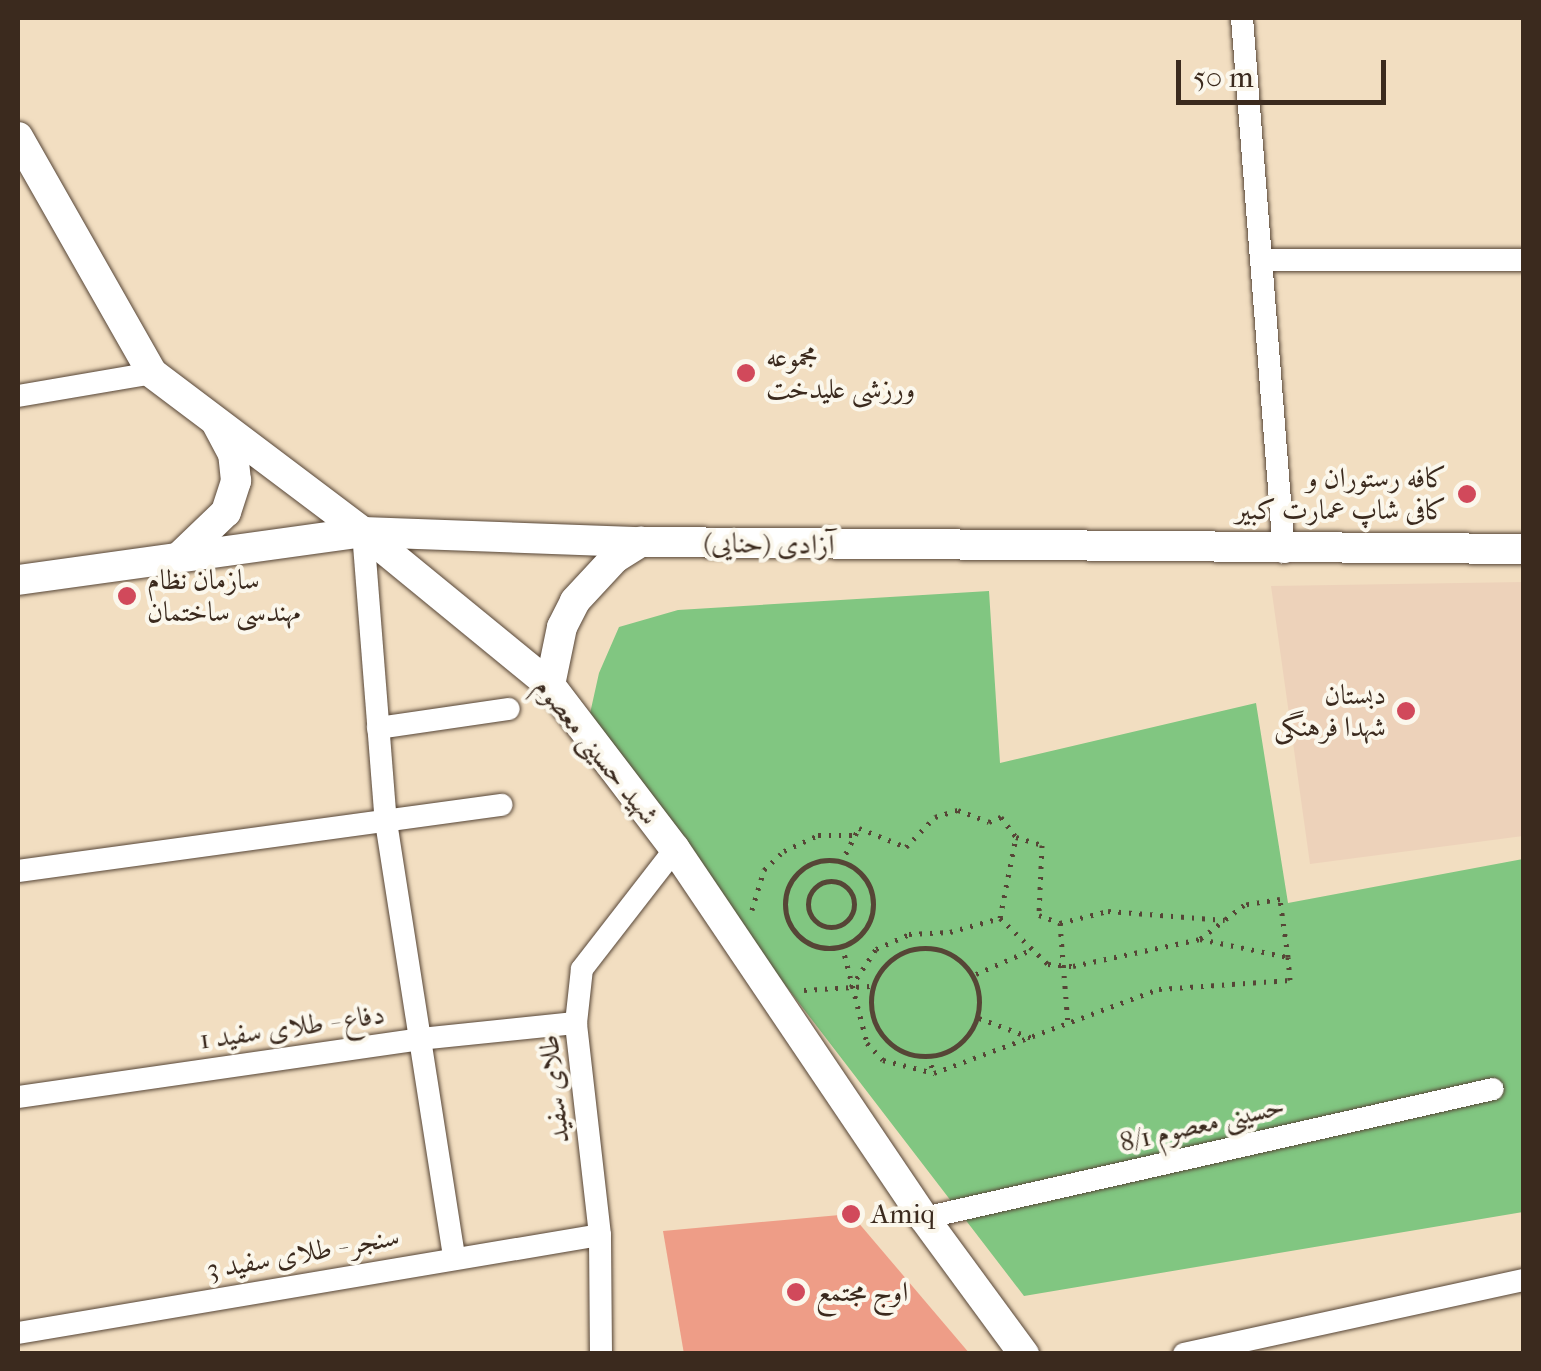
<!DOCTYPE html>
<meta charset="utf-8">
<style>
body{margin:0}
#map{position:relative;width:1541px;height:1371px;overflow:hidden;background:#f2dec1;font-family:"IM FELL French Canon",Amiri,serif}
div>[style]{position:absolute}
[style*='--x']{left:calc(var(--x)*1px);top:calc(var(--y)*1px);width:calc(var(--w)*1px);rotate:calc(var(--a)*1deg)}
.built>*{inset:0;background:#edd2ba}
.green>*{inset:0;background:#81c681}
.building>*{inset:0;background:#ee9d87}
.path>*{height:5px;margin-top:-2.5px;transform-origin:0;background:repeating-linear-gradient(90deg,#564536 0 2.5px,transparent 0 10.5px)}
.path>.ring{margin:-2.5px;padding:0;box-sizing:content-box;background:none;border:5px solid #564536;border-radius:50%}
.roads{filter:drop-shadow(0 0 2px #564536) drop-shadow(0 0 2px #564536)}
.minor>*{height:22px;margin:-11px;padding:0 11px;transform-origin:11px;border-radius:11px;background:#fff}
.secondary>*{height:30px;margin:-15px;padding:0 15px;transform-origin:15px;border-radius:15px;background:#fff}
.dots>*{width:28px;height:28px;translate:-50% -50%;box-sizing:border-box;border:5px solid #fbf7ec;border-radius:50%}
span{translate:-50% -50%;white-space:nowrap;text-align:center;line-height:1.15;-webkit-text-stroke:8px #fbf7ec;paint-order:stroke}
.poi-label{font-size:28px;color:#3b2a1e}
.left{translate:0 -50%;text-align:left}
.right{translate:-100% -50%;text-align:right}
.street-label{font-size:28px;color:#3b2a1e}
.frame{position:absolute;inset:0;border:20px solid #3b2a1e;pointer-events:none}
.scale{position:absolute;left:1176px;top:60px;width:210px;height:45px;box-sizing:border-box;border:5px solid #3b2a1e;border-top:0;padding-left:12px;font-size:30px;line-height:35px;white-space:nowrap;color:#3b2a1e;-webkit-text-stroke:8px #fbf7ec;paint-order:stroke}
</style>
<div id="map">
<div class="built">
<i style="clip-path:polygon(1523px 582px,1523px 836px,1310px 864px,1271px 586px)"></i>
</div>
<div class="green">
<i style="clip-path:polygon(989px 591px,1000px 763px,1256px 703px,1288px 903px,1523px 859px,1523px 1212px,1024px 1296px,587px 727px,599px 673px,619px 627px,678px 610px)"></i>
</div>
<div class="building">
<i style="clip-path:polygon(851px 1214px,970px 1354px,684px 1354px,663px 1231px)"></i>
</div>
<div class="path">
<i class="ring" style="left:785px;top:860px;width:83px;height:83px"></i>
<i style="--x:841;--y:863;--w:39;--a:-63"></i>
<i style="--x:859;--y:828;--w:51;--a:22"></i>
<i style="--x:906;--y:847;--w:42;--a:-46"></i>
<i style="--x:935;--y:817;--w:24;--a:-17"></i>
<i style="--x:958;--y:810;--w:33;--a:21"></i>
<i style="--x:989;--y:822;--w:13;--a:-23"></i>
<i style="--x:1001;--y:817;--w:25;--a:53"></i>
<i style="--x:1016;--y:837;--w:27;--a:17"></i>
<i style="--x:1042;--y:845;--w:70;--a:92.5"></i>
<i style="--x:1039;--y:915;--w:22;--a:21"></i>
<i style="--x:1060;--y:923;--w:101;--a:85.5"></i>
<i class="ring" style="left:808px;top:881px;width:41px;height:41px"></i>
<i style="--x:752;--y:910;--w:42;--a:-73.3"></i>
<i style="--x:764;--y:870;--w:28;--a:-44"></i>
<i style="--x:784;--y:851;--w:38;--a:-25"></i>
<i style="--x:818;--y:835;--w:37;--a:0"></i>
<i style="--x:1000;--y:918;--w:83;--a:-78.8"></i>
<i style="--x:1060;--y:923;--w:49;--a:-14"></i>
<i style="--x:1108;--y:911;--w:117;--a:4.4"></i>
<i style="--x:842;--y:945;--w:101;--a:75.7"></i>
<i style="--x:867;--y:1043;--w:23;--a:47"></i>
<i style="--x:883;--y:1060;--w:53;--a:14.3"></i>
<i style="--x:934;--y:1073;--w:240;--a:-20.5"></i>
<i style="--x:1159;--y:989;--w:131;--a:-3.9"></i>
<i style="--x:1290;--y:980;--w:23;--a:-95"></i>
<i class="ring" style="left:871px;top:948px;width:103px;height:103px"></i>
<i style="--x:976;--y:974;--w:62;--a:-23.7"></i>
<i style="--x:851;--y:987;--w:45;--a:-56.7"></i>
<i style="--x:876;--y:949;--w:36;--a:-24"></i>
<i style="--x:909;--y:934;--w:41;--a:-2.8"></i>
<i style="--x:950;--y:932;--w:52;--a:-15.6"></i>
<i style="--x:1000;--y:918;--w:66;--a:43.8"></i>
<i style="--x:1048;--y:964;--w:25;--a:5"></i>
<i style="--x:1073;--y:966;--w:130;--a:-12"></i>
<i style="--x:1200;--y:939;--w:90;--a:11.6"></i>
<i style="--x:1288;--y:957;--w:59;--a:-97.9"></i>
<i style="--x:1280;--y:899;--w:36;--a:171"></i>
<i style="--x:1244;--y:905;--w:56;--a:142.3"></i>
<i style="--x:804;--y:990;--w:66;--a:-3.5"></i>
<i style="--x:979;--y:1018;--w:57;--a:20.7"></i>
<i style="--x:928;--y:1055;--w:19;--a:72"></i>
</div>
<div class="roads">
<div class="minor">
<i style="--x:1242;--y:18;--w:536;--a:85.5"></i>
<i style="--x:1261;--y:260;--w:263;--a:0"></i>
<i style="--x:18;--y:396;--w:136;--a:-9.7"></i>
<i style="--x:363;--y:532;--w:291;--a:85.5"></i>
<i style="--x:386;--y:822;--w:440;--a:81.1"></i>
<i style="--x:378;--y:728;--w:132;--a:-8.3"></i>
<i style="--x:18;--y:871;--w:488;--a:-7.8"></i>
<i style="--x:18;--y:1097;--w:406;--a:-8.2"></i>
<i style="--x:420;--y:1039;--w:157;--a:-5.9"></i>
<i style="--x:924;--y:1218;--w:583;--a:-12.77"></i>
<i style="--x:18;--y:1333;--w:590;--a:-9.56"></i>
<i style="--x:601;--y:1354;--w:119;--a:-90.5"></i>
<i style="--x:600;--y:1235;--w:213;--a:-96.5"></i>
<i style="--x:576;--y:1023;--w:54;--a:-83.7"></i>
<i style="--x:582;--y:969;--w:152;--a:-52.2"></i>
<i style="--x:1184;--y:1354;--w:348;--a:-12.3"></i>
</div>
<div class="secondary">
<i style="--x:18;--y:137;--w:271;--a:60.4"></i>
<i style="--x:152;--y:373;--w:264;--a:37"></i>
<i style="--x:363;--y:532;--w:242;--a:39.3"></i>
<i style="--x:550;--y:685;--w:206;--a:52.7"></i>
<i style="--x:675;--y:849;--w:445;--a:56"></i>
<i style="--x:924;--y:1218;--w:169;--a:53.7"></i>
<i style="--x:179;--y:557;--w:65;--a:-43.8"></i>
<i style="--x:226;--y:512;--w:33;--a:-72"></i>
<i style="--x:236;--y:481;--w:27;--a:-96"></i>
<i style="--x:233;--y:454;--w:34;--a:-118"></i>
<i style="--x:18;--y:580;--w:348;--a:-7.9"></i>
<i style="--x:363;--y:532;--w:278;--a:2.1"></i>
<i style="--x:641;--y:542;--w:883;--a:0.45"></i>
<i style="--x:550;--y:685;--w:59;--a:-78.3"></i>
<i style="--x:562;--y:627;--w:29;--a:-63"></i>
<i style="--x:575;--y:601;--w:59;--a:-47.1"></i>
<i style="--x:615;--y:558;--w:31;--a:-32"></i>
</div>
</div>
<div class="dots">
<i style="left:746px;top:373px;background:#d1495b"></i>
<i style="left:1467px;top:494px;background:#d1495b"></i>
<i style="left:127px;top:596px;background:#d1495b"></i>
<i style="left:1406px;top:711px;background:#d1495b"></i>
<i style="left:851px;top:1214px;background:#d1495b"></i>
<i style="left:796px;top:1292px;background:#d1495b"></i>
</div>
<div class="poi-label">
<span class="left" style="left:766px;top:373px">مجموعه<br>ورزشی علیدخت</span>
<span class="right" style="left:1447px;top:494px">کافه رستوران و<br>کافی شاپ عمارت کبیر</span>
<span class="left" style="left:147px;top:596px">سازمان نظام<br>مهندسی ساختمان</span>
<span class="right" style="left:1386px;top:711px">دبستان<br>شهدا فرهنگی</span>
<span class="left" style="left:871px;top:1214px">Amiq</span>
<span class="left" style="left:816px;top:1292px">اوج مجتمع</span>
</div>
<div class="street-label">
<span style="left:769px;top:544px;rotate:1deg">آزادی (حنایی)</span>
<span style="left:597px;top:751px;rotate:51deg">شهید حسینی معصوم</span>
<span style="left:292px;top:1027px;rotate:-8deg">دفاع - طلای سفید 1</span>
<span style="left:554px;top:1089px;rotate:-96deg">طلای سفید</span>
<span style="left:1202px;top:1124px;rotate:-13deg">حسینی معصوم 8/1</span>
<span style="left:303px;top:1253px;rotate:-10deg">سنجر - طلای سفید 3</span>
</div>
<div class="frame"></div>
<div class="scale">50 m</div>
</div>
